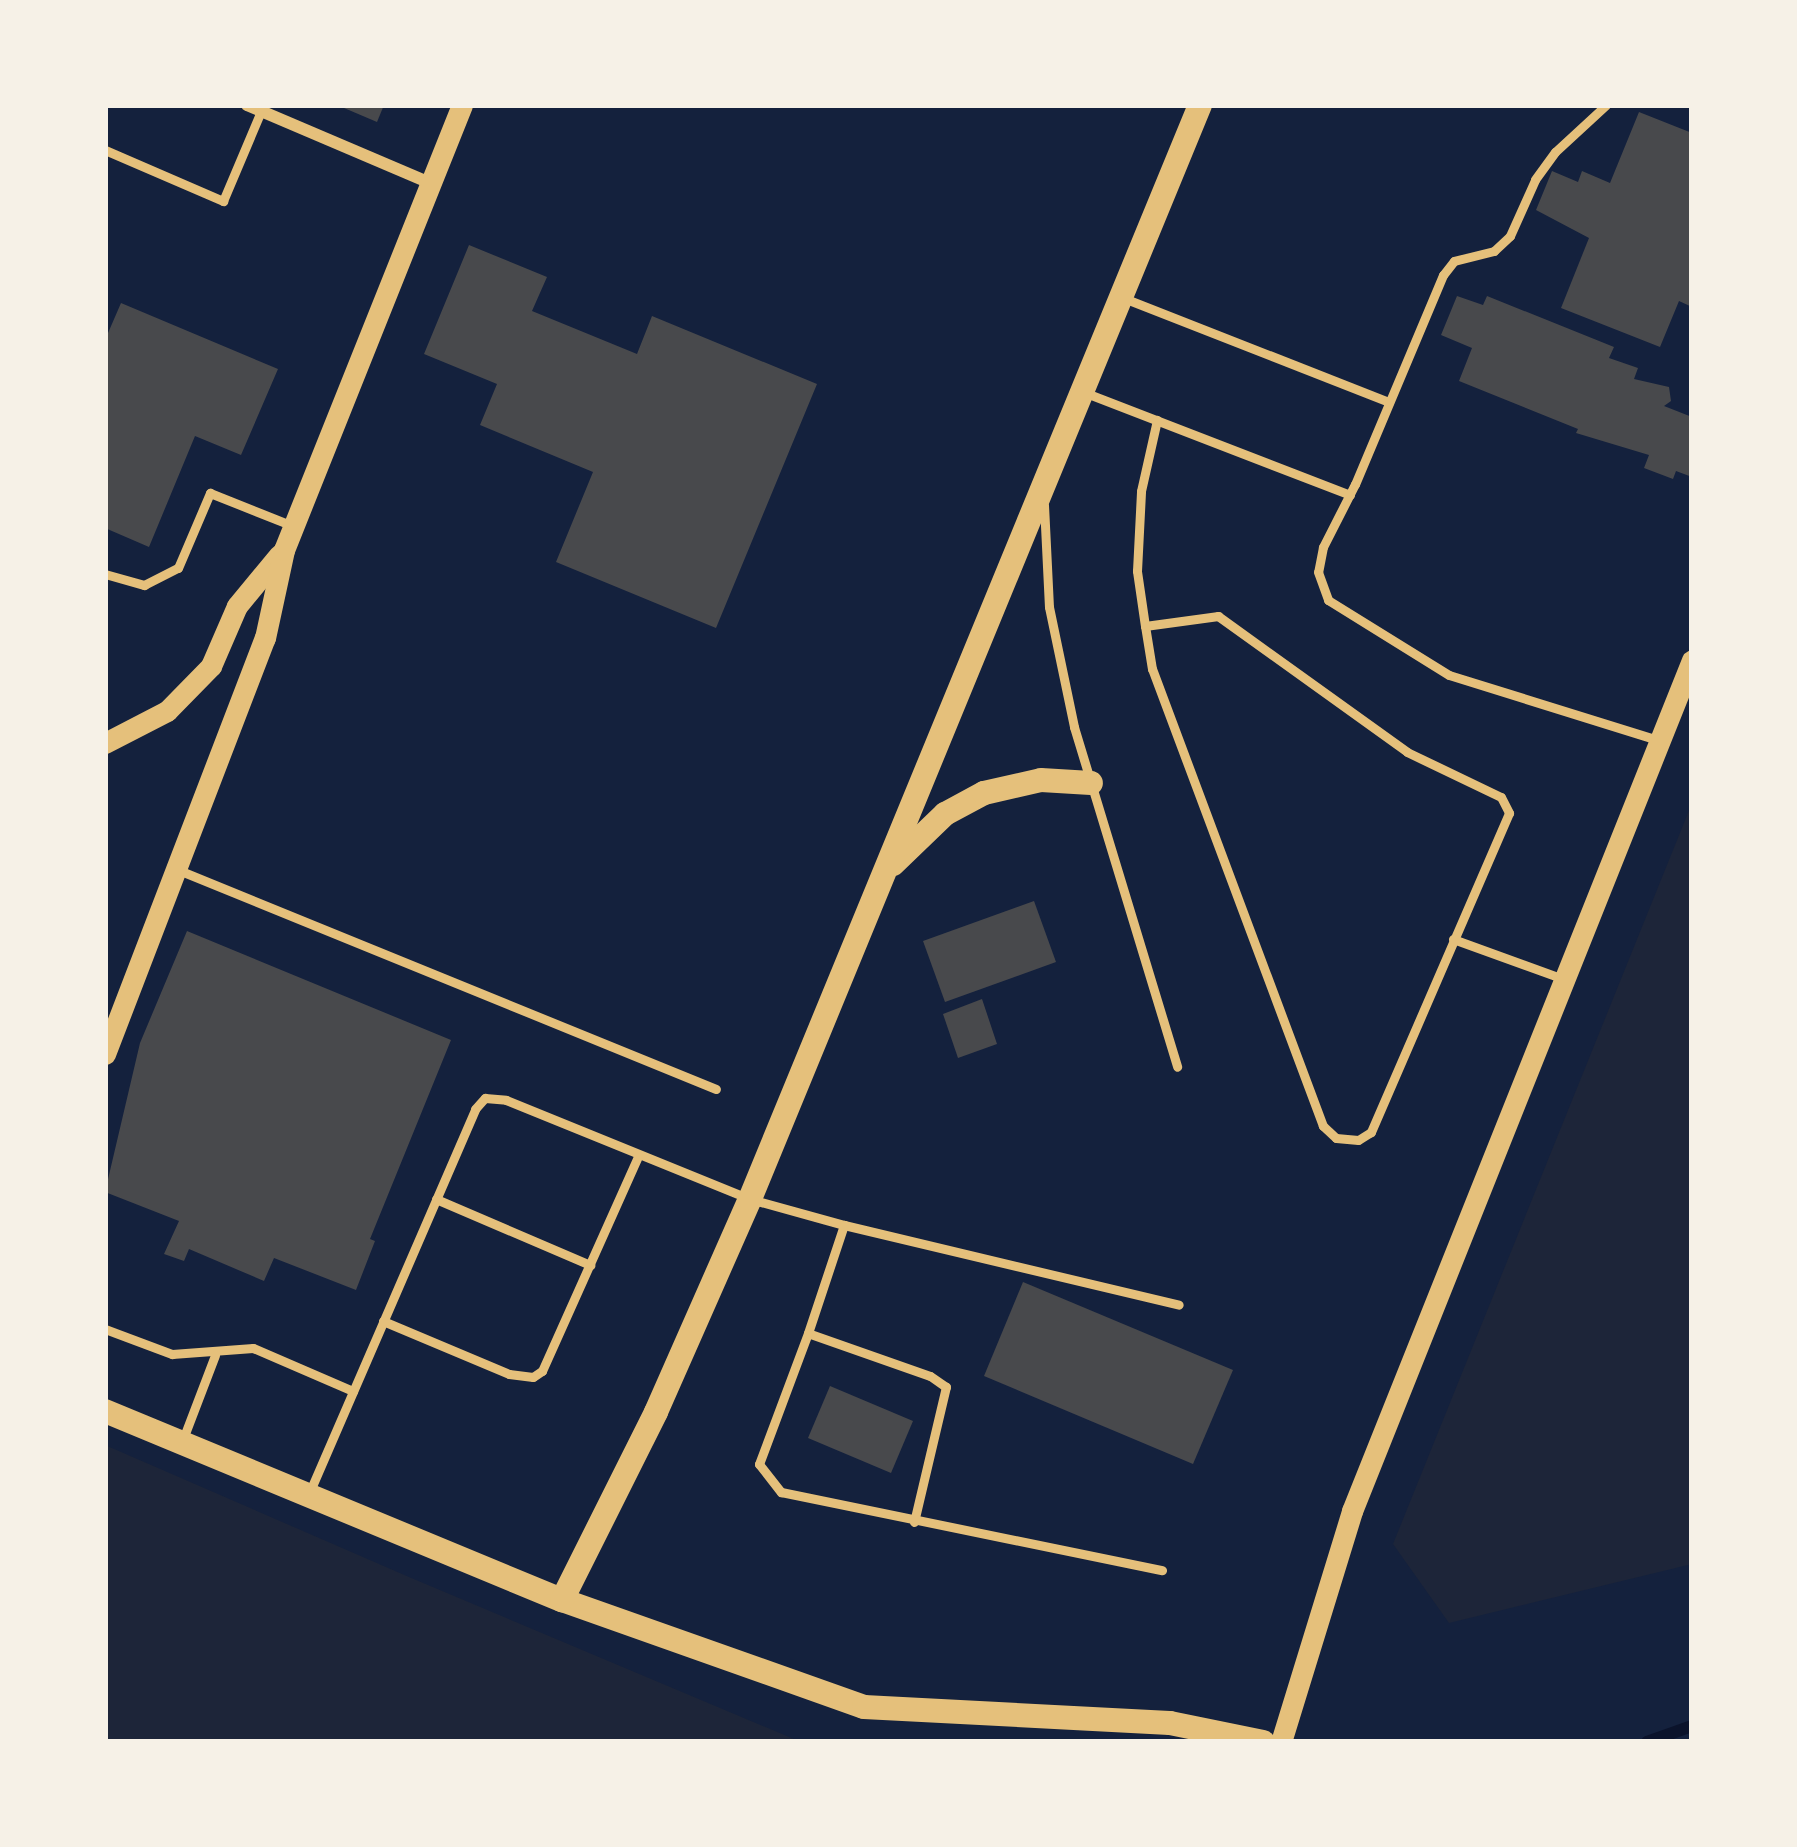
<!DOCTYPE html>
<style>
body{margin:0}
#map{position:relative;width:1797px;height:1847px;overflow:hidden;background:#14213d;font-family:"Noto Sans",sans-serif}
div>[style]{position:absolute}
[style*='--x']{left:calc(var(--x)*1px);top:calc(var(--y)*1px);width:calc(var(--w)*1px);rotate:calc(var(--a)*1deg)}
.green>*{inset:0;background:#1d2539}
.stream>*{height:12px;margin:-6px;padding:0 6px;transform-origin:6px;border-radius:6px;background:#0b132b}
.building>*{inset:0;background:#48494c}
.service>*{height:9px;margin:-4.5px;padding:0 4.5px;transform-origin:4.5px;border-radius:4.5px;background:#e5c07b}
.minor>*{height:12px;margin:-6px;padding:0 6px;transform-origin:6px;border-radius:6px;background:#e5c07b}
.tertiary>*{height:21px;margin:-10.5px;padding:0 10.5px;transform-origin:10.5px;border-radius:10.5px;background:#e5c07b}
.secondary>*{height:24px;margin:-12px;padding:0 12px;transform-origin:12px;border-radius:12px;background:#e5c07b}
span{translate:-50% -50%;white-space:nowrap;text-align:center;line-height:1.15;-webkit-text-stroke:10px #f6f1e7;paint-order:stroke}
.frame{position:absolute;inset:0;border:108px solid #f6f1e7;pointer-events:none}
</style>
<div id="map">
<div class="green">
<i style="clip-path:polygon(1692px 803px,1692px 1564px,1449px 1623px,1393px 1544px)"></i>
<i style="clip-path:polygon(105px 1445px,409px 1577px,801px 1742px,105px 1742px)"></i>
</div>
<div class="stream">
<i style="--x:1647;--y:1742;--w:48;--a:-19.6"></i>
</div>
<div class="building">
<i style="clip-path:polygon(337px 105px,384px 105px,377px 122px)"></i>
<i style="clip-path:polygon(1639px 112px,1692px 133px,1692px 307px,1679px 301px,1660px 347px,1561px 308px,1589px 238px,1536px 210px,1552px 171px,1578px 182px,1582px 171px,1610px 183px)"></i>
<i style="clip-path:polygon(469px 245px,547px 277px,532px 311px,637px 354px,652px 316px,817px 384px,716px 628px,556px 562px,593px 472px,480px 425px,497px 384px,424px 354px)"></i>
<i style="clip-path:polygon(1457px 296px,1483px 305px,1487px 296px,1614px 347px,1609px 358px,1638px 368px,1634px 379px,1669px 387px,1671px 401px,1664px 406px,1692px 417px,1692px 477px,1676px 471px,1673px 479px,1644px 468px,1649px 455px,1576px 433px,1578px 429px,1459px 381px,1472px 348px,1441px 335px)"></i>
<i style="clip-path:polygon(121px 303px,278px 369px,241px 455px,195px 436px,149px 547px,105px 528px,105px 340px)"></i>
<i style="clip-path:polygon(1034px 901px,1056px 962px,945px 1002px,923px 941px)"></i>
<i style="clip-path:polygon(187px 931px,451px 1040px,370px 1239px,375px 1241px,356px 1290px,274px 1258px,264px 1281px,189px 1249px,184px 1261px,164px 1254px,179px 1221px,105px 1192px,140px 1043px)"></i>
<i style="clip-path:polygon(982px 999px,997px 1044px,958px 1058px,943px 1014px)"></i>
<i style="clip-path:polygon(1023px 1282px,1233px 1370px,1193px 1464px,984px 1376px)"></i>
<i style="clip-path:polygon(830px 1386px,913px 1421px,891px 1473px,808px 1438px)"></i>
</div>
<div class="service">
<i style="--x:1606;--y:105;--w:69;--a:137.3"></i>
<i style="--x:1555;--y:152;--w:34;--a:126"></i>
<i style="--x:1535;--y:180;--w:61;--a:114.1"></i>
<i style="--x:1510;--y:236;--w:22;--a:137"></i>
<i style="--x:1494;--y:251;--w:41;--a:166"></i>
<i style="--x:1454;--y:261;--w:18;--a:128"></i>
<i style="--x:1443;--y:275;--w:227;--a:112.8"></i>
<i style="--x:1355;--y:484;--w:71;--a:116.9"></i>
<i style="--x:1323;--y:547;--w:25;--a:101"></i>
<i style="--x:1318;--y:572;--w:30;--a:70"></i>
<i style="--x:1328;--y:600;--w:142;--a:31.8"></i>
<i style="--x:1449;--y:675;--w:219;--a:17.3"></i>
<i style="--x:105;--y:150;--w:129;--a:23.4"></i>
<i style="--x:223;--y:201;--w:98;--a:-67.1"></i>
<i style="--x:1121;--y:297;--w:288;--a:21.4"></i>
<i style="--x:1086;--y:393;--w:283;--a:21.1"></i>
<i style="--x:1044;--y:505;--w:102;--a:87.2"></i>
<i style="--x:1049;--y:607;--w:123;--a:78.2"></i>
<i style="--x:1074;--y:727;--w:355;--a:73.1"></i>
<i style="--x:105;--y:574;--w:41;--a:15.8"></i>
<i style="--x:144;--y:585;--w:38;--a:-27"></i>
<i style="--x:178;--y:568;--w:82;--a:-66.9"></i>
<i style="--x:210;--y:493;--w:89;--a:21.7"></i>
<i style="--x:1145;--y:626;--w:74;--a:-7.8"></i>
<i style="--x:1218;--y:616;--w:233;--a:35.7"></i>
<i style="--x:1407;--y:752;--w:104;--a:25.6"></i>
<i style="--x:1501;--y:797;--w:18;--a:63"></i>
<i style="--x:1509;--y:813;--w:348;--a:113.4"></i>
<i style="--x:1371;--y:1132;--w:15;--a:148"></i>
<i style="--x:1358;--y:1140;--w:22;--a:-175"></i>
<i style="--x:1336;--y:1138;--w:18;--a:-137"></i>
<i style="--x:1323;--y:1126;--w:488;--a:-110.5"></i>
<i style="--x:1152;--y:669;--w:44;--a:-99.2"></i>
<i style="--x:1145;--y:626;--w:56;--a:-98.3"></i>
<i style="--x:1137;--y:571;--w:80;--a:-87.1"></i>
<i style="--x:1141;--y:491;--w:73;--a:-77.3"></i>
<i style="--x:176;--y:869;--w:583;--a:22.17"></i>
<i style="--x:1453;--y:939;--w:115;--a:19.9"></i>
<i style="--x:436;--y:1199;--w:168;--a:23.2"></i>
<i style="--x:383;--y:1321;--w:137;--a:22.8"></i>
<i style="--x:509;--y:1374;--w:24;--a:7"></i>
<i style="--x:533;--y:1377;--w:11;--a:-34"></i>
<i style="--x:542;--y:1371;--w:235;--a:-65.9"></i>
<i style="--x:105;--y:1329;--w:72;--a:20.5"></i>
<i style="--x:172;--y:1354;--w:81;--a:-4.2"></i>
<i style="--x:253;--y:1348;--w:109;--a:23.3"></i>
<i style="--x:808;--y:1333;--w:140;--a:110.5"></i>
<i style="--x:759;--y:1464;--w:36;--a:52"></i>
<i style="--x:781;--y:1492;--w:389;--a:11.6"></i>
<i style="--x:183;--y:1439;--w:90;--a:-69.1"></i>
<i style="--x:310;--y:1491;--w:416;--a:-66.6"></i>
<i style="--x:475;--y:1109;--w:15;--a:-48"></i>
<i style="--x:485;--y:1098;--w:21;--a:5"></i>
<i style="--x:506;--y:1100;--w:263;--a:22.1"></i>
<i style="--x:750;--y:1199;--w:98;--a:15.5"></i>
<i style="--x:914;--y:1522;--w:139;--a:-76.7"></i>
<i style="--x:946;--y:1387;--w:19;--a:-145"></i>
<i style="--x:930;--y:1376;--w:129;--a:-160.6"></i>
<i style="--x:808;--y:1333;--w:114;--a:-71.6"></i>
<i style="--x:844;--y:1225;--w:344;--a:13.4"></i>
</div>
<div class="minor">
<i style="--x:247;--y:105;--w:199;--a:23.1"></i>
</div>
<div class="tertiary">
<i style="--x:105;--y:743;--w:70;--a:-27.3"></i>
<i style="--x:167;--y:711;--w:63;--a:-45.6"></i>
<i style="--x:211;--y:666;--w:65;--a:-66.6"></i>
<i style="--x:237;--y:606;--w:66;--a:-50.5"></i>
<i style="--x:105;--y:1054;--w:446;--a:-69"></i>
<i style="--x:265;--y:638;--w:90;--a:-77.8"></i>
<i style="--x:284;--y:550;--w:479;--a:-68.2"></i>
<i style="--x:1281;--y:1742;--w:242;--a:-72.9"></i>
<i style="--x:1352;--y:1511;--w:916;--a:-68.22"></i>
</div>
<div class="secondary">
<i style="--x:893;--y:864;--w:72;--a:-43.9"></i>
<i style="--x:945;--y:814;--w:44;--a:-28.3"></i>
<i style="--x:984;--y:793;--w:58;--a:-12.8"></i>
<i style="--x:1041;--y:780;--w:50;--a:3.4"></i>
<i style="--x:105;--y:1411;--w:495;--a:22.5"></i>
<i style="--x:562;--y:1600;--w:320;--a:19.5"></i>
<i style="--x:864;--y:1707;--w:306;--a:3"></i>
<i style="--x:1170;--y:1723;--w:95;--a:11.5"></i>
<i style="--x:562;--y:1600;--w:210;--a:-63.4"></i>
<i style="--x:656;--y:1412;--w:233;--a:-66.2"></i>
<i style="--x:750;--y:1199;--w:1183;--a:-67.64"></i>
</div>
<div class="frame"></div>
</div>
